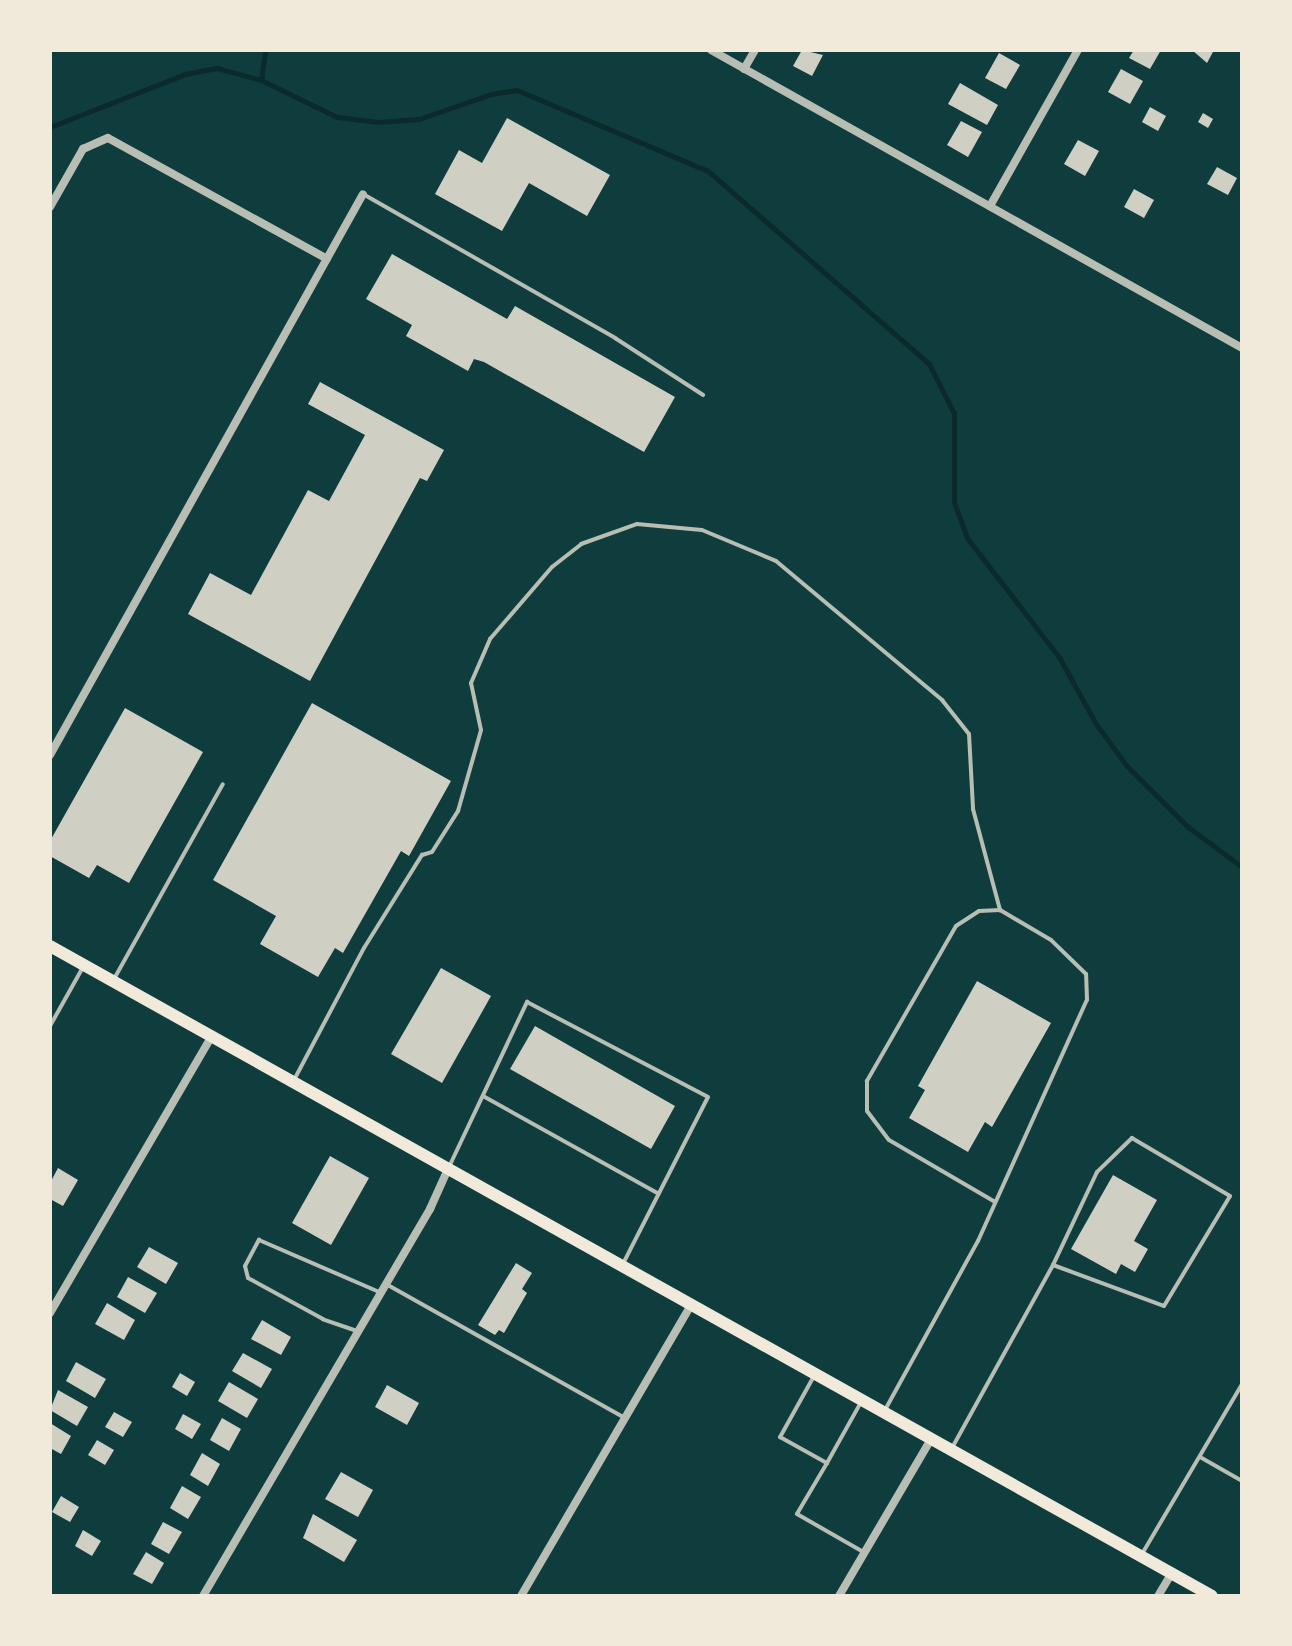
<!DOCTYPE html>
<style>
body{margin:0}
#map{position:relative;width:1292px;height:1646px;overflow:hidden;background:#0f3d3e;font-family:"Archivo Narrow",sans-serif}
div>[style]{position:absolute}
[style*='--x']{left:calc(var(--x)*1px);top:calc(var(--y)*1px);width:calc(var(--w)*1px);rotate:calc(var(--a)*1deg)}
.stream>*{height:5px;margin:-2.5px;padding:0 2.5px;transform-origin:2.5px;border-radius:2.5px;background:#0a2a2b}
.building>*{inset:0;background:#cfcfc3}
.service>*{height:4px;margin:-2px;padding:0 2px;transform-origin:2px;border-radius:2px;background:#b8beb3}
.minor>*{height:8px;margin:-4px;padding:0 4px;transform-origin:4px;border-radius:4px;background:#b8beb3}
.secondary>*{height:12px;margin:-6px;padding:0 6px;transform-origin:6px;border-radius:6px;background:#f1e9da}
span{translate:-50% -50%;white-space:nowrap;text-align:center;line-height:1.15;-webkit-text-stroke:8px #f1e9da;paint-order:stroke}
.frame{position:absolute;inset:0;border:52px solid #f1e9da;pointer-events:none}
</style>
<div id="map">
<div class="stream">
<i style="--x:261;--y:80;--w:30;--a:-82"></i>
<i style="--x:50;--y:127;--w:145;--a:-21.4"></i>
<i style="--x:185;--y:74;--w:33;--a:-11"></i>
<i style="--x:217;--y:68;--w:46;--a:15.3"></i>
<i style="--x:261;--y:80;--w:85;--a:26"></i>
<i style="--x:337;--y:117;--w:41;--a:7"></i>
<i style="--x:378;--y:122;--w:41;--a:-4.2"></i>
<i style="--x:419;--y:119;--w:76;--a:-19.1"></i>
<i style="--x:491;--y:94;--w:26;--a:-9"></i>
<i style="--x:517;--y:90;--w:207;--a:23"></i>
<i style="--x:708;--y:171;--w:293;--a:41.1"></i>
<i style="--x:929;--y:364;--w:55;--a:63"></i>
<i style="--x:954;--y:413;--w:89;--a:90"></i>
<i style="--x:954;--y:502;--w:38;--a:70"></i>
<i style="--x:967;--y:538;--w:150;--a:52.3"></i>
<i style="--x:1059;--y:657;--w:77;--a:61.1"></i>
<i style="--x:1096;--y:724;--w:51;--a:53.8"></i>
<i style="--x:1126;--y:765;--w:88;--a:45"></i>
<i style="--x:1188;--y:827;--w:67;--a:36.5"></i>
</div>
<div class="building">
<i style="clip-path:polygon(802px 50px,823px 55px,812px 76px,793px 66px)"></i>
<i style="clip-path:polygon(1134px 50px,1161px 50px,1150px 69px,1129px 58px)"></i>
<i style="clip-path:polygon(1192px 50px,1214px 50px,1207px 63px)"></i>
<i style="clip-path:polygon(999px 53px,1020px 65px,1006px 89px,985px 78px)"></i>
<i style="clip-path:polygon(1121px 69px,1143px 81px,1130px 104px,1108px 92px)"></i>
<i style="clip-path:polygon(960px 83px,998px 105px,987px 125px,948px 104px)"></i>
<i style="clip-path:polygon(1150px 107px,1166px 116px,1158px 131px,1142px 122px)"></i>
<i style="clip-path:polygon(1203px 113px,1213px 119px,1208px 128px,1198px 122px)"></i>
<i style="clip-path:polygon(507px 118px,610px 175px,587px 216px,529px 183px,502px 231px,435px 194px,459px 150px,482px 163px)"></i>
<i style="clip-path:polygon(961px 121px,982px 132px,968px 157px,947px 145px)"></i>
<i style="clip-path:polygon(1078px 140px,1099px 151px,1085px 176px,1064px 164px)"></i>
<i style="clip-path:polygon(1217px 167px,1237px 178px,1228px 195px,1207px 184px)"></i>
<i style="clip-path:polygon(1134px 189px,1154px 200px,1144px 218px,1124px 207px)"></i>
<i style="clip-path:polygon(392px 254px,507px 319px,515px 306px,675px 397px,644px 452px,484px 362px,474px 359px,468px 371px,406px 336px,412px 325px,366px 299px)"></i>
<i style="clip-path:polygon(320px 382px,444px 450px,427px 481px,420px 478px,310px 681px,188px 614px,210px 573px,251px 595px,308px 490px,329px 501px,365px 435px,308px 404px)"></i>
<i style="clip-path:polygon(312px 703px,451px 781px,409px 856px,401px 851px,343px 953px,335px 948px,318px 977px,260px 944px,276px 916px,213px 880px)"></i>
<i style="clip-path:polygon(125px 708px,203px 752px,129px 883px,97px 865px,89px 878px,50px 856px,50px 841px)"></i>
<i style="clip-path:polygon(441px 968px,491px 996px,442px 1083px,391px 1054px)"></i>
<i style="clip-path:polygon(977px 981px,1051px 1023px,992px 1127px,985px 1122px,968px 1152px,909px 1118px,925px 1090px,918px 1086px)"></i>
<i style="clip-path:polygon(535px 1026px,675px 1106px,651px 1149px,510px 1069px)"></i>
<i style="clip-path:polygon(330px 1156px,369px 1178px,331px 1245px,292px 1223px)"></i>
<i style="clip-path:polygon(58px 1168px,78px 1180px,63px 1206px,50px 1199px,50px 1183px)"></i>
<i style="clip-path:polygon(1113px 1175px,1157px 1200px,1134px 1241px,1148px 1249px,1135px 1272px,1121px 1264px,1116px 1274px,1071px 1249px)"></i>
<i style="clip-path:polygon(149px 1247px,178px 1263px,166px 1284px,137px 1267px)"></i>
<i style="clip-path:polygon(516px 1263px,532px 1273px,522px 1289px,527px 1293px,504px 1333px,499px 1330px,495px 1335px,478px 1325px)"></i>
<i style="clip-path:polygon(128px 1277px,157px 1293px,145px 1313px,117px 1297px)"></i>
<i style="clip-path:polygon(107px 1303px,135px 1320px,124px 1340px,95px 1324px)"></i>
<i style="clip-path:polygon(262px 1320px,291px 1337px,281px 1355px,251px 1339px)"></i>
<i style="clip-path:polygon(243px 1353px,272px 1369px,261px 1388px,232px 1371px)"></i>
<i style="clip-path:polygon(76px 1362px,106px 1379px,95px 1398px,66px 1381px)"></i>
<i style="clip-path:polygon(180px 1373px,195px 1382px,187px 1396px,172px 1387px)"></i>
<i style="clip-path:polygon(229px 1382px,258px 1399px,247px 1418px,218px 1401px)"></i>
<i style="clip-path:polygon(387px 1385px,419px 1403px,407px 1425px,375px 1407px)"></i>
<i style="clip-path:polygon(58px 1390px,88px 1407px,77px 1426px,50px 1410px)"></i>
<i style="clip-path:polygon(114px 1412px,132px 1422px,123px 1437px,105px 1427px)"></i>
<i style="clip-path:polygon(183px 1414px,201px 1424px,192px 1439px,175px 1429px)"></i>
<i style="clip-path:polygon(222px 1418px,241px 1429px,229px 1451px,210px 1440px)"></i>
<i style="clip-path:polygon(50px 1423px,71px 1436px,61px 1454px,50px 1448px)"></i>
<i style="clip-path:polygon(97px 1440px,114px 1450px,105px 1465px,88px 1455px)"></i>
<i style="clip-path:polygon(202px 1453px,220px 1464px,208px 1486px,190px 1475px)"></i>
<i style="clip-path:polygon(341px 1472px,373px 1490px,358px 1517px,325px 1499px)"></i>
<i style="clip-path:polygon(182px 1486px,201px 1497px,188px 1519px,170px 1508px)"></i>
<i style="clip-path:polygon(61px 1496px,79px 1507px,70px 1522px,52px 1512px)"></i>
<i style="clip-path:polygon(313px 1514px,357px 1540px,344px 1562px,303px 1538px)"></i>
<i style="clip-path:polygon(163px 1522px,182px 1532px,169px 1554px,151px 1544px)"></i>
<i style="clip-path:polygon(83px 1530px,101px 1541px,92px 1556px,75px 1546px)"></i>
<i style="clip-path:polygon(146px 1552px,164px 1563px,152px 1584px,133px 1574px)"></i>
</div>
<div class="service">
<i style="--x:363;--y:194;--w:290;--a:29.7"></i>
<i style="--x:615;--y:338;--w:105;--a:32.9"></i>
<i style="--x:114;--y:979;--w:223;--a:-60.8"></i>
<i style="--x:50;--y:1026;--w:65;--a:-60.7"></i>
<i style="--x:294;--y:1080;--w:149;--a:-62.1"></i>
<i style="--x:364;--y:948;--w:110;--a:-58.1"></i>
<i style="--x:422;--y:855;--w:10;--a:-17"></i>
<i style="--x:432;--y:852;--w:49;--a:-57.6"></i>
<i style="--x:458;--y:811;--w:84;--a:-74.1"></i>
<i style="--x:481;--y:730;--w:48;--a:-102"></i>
<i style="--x:471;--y:683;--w:48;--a:-66.6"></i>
<i style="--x:490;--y:639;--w:95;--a:-49.3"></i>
<i style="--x:552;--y:567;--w:37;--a:-38"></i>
<i style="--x:581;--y:544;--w:59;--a:-19.7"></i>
<i style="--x:637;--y:524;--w:65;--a:5.3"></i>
<i style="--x:702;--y:530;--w:80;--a:22.7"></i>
<i style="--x:776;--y:561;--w:217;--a:39.9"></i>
<i style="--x:942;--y:700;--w:43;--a:51.5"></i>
<i style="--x:969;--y:734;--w:75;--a:86.9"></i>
<i style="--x:973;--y:809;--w:105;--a:75"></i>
<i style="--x:483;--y:1096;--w:201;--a:29.1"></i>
<i style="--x:449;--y:1167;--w:183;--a:-64.7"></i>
<i style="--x:527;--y:1002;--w:204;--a:27.7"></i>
<i style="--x:708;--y:1097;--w:187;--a:117"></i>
<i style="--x:386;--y:1284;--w:274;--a:29.3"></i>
<i style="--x:357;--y:1331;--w:36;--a:-161"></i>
<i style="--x:323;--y:1319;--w:85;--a:-151.3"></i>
<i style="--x:248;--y:1278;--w:12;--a:-104"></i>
<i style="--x:245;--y:1266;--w:30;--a:-62"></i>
<i style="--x:259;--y:1240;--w:131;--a:23.4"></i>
<i style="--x:814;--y:1376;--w:70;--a:119.1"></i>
<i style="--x:780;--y:1437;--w:54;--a:29"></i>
<i style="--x:827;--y:1463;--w:68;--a:-60.8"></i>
<i style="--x:885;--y:1410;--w:193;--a:-61.2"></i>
<i style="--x:978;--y:1241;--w:265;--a:-65.7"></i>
<i style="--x:1087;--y:1000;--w:26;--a:-92"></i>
<i style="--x:1086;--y:974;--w:49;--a:-135.8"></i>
<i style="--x:1051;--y:940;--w:59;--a:-149.5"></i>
<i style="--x:1000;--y:910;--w:21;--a:177"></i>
<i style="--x:979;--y:911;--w:27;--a:147"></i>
<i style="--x:956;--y:926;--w:179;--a:119.9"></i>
<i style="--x:867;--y:1081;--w:30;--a:90"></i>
<i style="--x:867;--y:1111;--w:36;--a:53"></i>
<i style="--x:889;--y:1140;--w:123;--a:30.3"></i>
<i style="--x:952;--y:1448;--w:209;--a:-61.1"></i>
<i style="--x:1053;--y:1265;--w:118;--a:20.3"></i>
<i style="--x:1164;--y:1306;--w:128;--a:-59"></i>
<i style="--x:1230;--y:1196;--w:114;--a:-149.4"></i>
<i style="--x:1132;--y:1138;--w:49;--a:135.8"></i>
<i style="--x:1097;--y:1172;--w:103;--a:115.3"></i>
<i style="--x:1200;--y:1457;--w:48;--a:29.7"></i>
<i style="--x:827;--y:1463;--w:59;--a:120.5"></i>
<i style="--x:797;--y:1514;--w:78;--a:29.8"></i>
<i style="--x:1142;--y:1554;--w:197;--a:-59.5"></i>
</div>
<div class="minor">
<i style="--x:711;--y:50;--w:609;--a:29.3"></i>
<i style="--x:744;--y:69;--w:22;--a:-60"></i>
<i style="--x:990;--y:206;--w:179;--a:-60.6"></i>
<i style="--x:50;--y:207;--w:67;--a:-60.4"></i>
<i style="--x:83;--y:149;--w:27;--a:-24"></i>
<i style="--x:108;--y:138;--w:250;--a:28.9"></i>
<i style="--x:50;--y:755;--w:642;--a:-60.84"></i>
<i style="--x:50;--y:1313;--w:321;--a:-59.7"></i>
<i style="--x:203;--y:1596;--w:449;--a:-59.6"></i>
<i style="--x:430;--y:1209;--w:44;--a:-65.8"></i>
<i style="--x:521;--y:1596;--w:337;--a:-59.7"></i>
<i style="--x:839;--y:1596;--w:182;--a:-59.6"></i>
<i style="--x:1158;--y:1596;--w:27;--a:-59"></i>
</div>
<div class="secondary">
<i style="--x:50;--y:946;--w:1331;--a:29.22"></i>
</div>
<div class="frame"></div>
</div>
